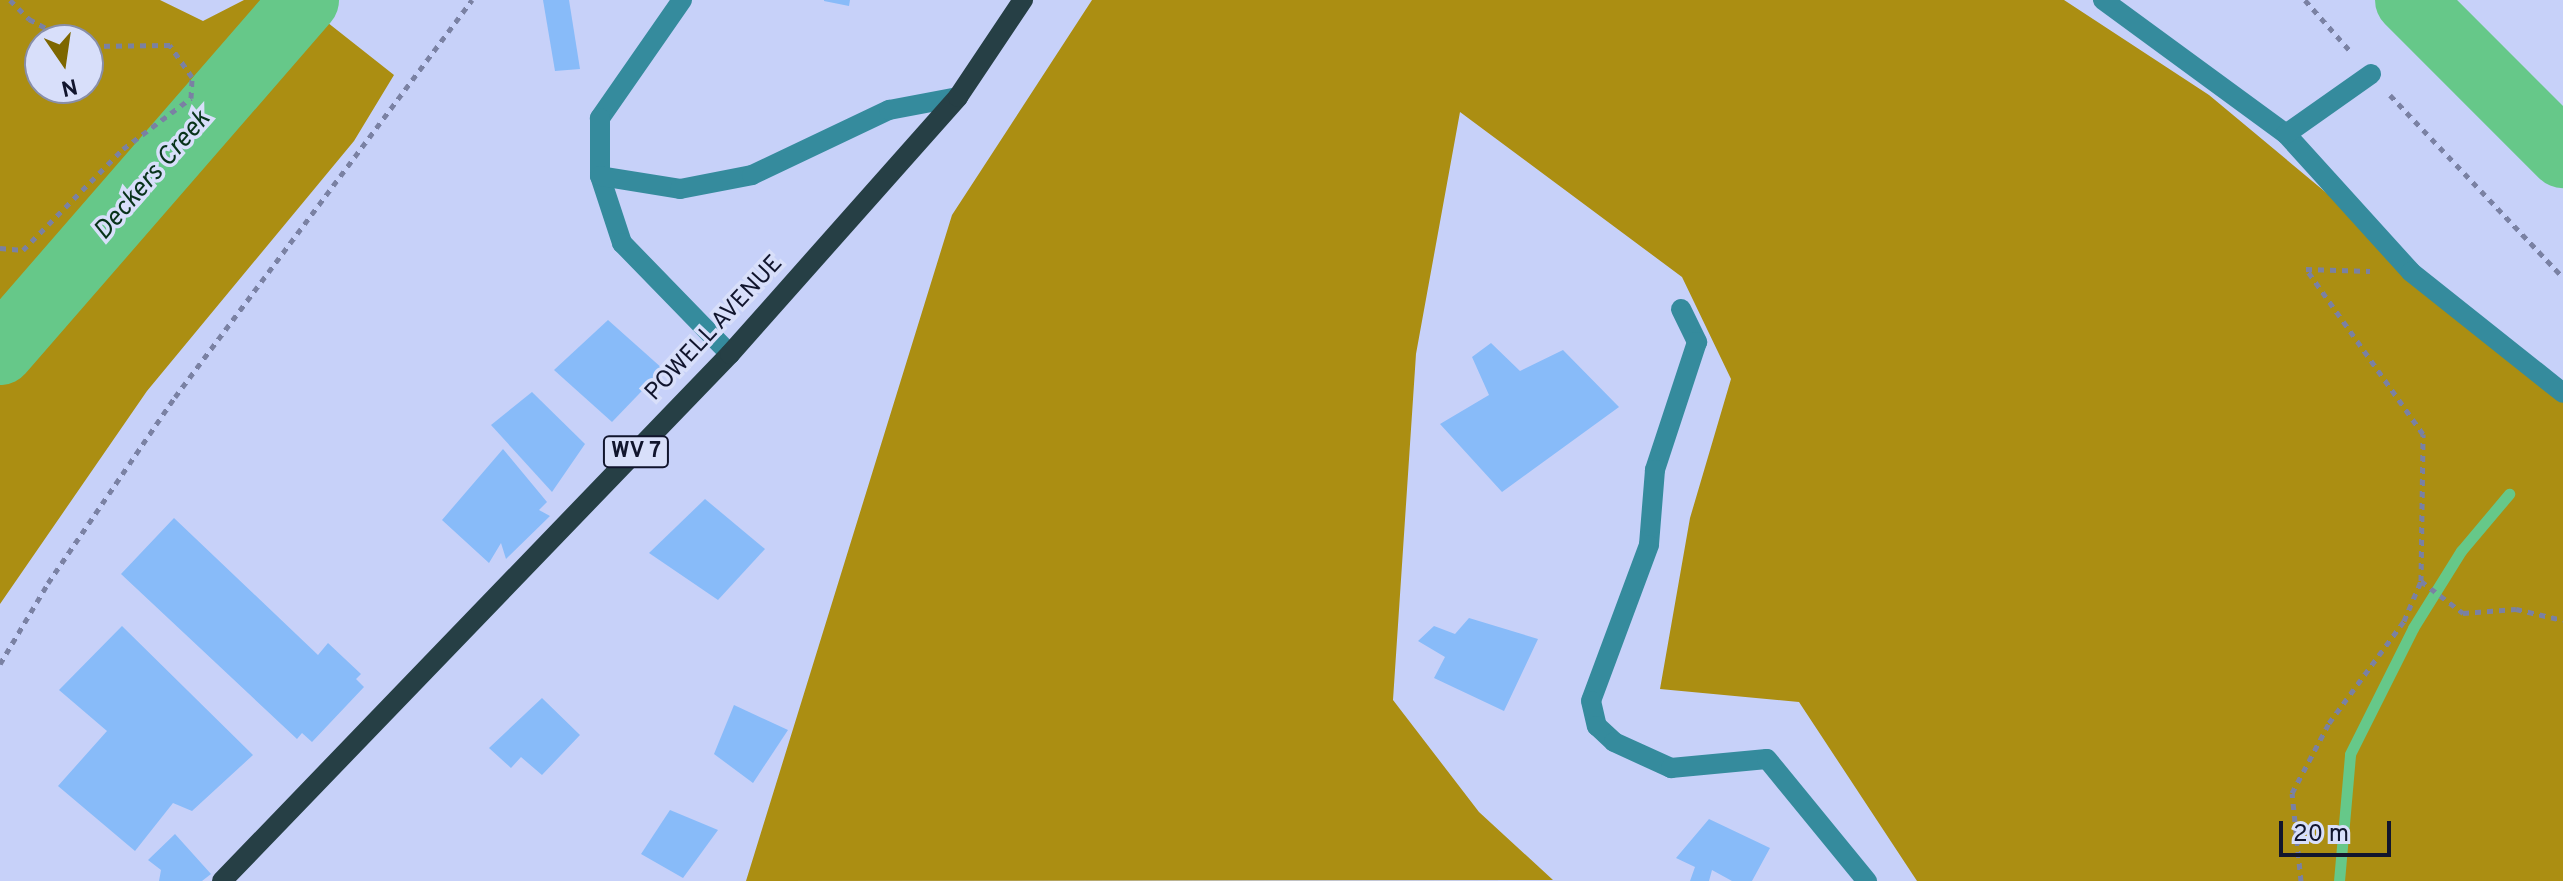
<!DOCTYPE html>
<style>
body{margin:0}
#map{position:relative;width:2563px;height:881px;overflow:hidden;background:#c7d1f9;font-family:Overpass,sans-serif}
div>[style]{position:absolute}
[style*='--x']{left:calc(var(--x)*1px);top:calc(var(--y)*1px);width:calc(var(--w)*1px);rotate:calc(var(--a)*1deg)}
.forest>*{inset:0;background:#ab8e12}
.stream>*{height:11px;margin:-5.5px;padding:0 5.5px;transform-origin:5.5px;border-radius:5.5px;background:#66c889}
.river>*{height:68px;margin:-34px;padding:0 34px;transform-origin:34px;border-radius:34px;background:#66c889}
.building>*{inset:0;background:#88bbf9}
.path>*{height:5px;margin-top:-2.5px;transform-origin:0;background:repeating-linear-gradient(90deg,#7a81a3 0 6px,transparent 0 12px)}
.lane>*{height:20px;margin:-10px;padding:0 10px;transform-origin:10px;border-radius:10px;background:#358b9d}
.street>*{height:20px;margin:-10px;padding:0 10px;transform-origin:10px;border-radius:10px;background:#358b9d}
.primary>*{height:20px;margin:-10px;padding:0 10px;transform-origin:10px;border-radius:10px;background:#263f45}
span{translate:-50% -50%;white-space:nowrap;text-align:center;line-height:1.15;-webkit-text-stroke:7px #d8dffa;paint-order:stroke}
.shield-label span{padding:2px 6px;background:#d8dffa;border:2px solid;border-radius:6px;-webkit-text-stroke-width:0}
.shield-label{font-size:22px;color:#11152d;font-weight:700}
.street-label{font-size:24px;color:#11152d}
.water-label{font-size:26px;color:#08331a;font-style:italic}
.north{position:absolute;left:24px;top:24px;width:80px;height:80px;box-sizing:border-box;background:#d8dffa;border:2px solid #888ea8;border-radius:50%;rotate:167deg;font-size:22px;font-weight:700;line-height:32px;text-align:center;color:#11152d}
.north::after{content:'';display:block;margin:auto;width:28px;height:36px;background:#7e6700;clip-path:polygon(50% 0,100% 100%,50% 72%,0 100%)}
.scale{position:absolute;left:2279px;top:821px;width:112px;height:36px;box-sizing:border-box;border:4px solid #11152d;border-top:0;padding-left:10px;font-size:24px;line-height:28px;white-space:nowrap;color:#11152d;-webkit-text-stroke:6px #d8dffa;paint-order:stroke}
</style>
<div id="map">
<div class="forest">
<i style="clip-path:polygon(evenodd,0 0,160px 0,203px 21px,244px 0,299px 0,394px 75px,354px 141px,147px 391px,0 604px,0 0,88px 40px,88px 88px,40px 88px,40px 40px,88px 40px)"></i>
<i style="clip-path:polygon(1092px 0,2064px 0,2209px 95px,2563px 390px,2563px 881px,1917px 881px,1799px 702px,1660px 689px,1690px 518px,1731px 379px,1682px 277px,1460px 112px,1416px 354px,1393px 700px,1479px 812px,1553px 880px,746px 881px,952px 215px)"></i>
</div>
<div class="stream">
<i style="--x:2339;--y:881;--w:127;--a:-85"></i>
<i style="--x:2350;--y:754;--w:141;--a:-63.4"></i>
<i style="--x:2413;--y:628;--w:91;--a:-58.1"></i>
<i style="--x:2461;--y:551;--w:75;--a:-49.9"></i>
</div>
<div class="river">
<i style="--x:2409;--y:0;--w:218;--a:45"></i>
<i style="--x:0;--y:351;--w:465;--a:-49"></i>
</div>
<div class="building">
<i style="clip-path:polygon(543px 0,569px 0,580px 69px,555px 71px)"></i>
<i style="clip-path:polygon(824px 0,850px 0,849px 6px,824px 1px)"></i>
<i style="clip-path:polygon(608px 320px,663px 369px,612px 422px,554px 370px)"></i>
<i style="clip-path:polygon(1491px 343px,1520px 371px,1563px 350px,1619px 407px,1502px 492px,1440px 424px,1489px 395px,1472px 357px)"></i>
<i style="clip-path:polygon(532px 392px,585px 444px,552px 492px,491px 425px)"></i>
<i style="clip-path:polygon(503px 449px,547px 502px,539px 510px,550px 516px,506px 559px,501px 543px,489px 563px,442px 520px)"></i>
<i style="clip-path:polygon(705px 499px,765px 549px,718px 600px,649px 553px)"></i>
<i style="clip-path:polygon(174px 518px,318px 655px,328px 643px,361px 674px,356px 679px,364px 687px,312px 742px,302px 733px,297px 739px,121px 574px)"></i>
<i style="clip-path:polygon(1469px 618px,1538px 639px,1504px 711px,1434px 678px,1445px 657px,1418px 641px,1434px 626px,1455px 634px)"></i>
<i style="clip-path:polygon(122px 626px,253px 755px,192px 811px,173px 803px,135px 851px,58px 786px,107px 731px,59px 690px)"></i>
<i style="clip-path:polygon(542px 698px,580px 735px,542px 775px,521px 757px,511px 768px,489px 748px)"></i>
<i style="clip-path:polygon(734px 705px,788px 730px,753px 783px,714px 754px)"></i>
<i style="clip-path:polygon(670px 810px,718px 830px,683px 878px,641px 854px)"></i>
<i style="clip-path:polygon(1709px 819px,1770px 848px,1752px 881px,1732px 881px,1712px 870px,1709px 881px,1690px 881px,1695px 867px,1676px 858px)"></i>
<i style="clip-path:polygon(175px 834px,211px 874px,202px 881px,159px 881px,161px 870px,148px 860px)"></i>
</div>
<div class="path">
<i style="--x:10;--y:0;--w:27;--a:45"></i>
<i style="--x:29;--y:19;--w:44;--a:28.3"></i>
<i style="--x:2305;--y:0;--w:69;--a:48.5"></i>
<i style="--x:2390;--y:95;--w:251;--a:46.5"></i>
<i style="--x:0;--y:248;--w:23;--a:5"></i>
<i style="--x:23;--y:250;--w:142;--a:-45.3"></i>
<i style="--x:123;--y:149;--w:85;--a:-36.9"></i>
<i style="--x:191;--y:98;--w:21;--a:-87"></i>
<i style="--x:192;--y:77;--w:39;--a:-125"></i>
<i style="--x:170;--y:45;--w:82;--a:179.3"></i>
<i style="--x:2421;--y:581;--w:53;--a:37.3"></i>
<i style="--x:2463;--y:613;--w:53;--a:-4.3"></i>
<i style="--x:2516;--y:609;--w:48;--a:13.2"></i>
<i style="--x:0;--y:664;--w:94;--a:-59.3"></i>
<i style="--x:48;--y:583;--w:225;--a:-55.7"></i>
<i style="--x:175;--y:397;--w:496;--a:-53.2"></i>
<i style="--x:2301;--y:881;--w:88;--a:-95.8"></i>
<i style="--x:2292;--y:793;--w:79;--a:-62.1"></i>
<i style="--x:2329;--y:723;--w:127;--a:-53.7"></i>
<i style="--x:2404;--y:621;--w:43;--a:-67"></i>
<i style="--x:2421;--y:581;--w:147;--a:-89.2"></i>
<i style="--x:2423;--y:434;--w:202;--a:-125.3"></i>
<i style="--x:2306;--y:269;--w:64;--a:1.8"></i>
</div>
<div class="lane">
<i style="--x:682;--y:0;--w:144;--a:124.8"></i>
<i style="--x:600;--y:118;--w:58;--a:90"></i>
<i style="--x:600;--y:176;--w:71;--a:71.8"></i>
<i style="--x:622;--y:243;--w:155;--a:45.8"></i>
<i style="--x:600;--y:176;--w:81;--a:9.2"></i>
<i style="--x:680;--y:189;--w:73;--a:-11"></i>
<i style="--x:752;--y:175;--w:152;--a:-25.4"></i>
<i style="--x:889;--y:110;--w:70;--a:-10.7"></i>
</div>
<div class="street">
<i style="--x:2103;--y:0;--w:227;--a:36.2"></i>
<i style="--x:2286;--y:134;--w:186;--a:47.8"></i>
<i style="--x:2411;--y:272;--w:194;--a:38.5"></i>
<i style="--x:2286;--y:134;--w:104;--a:-35.2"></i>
<i style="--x:1681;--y:309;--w:37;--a:64"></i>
<i style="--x:1697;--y:342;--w:135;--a:108.2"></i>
<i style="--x:1655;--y:470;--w:75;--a:94.6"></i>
<i style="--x:1649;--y:545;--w:166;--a:110.4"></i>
<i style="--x:1591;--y:701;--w:26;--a:77"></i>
<i style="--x:1597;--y:726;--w:23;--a:43"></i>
<i style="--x:1614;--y:742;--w:63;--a:24.5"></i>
<i style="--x:1671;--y:768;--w:96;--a:-5.4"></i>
<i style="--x:1767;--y:759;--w:158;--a:50.7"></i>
</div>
<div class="primary">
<i style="--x:222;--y:881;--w:732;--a:-46.05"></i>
<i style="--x:730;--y:354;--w:344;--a:-48.4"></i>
<i style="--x:958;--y:97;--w:117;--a:-56.2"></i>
</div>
<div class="shield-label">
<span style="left:636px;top:452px">WV 7</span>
</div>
<div class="street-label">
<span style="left:715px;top:329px;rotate:-47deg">POWELL AVENUE</span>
</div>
<div class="water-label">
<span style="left:153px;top:176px;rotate:-49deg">Deckers Creek</span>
</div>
<div class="north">N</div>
<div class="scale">20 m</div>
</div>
